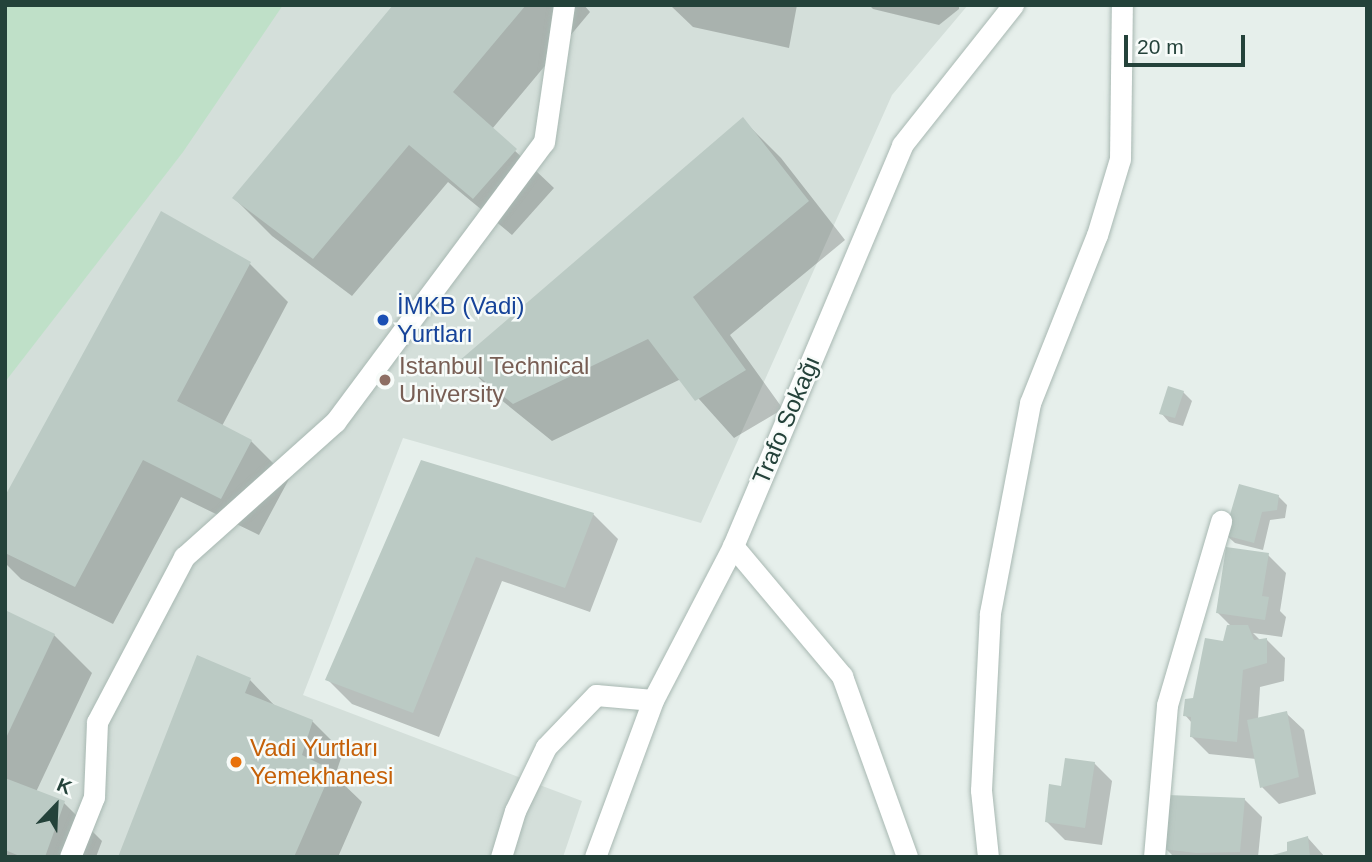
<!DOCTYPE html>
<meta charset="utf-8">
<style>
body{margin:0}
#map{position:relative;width:1372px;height:862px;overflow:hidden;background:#e6efeb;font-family:Arial,sans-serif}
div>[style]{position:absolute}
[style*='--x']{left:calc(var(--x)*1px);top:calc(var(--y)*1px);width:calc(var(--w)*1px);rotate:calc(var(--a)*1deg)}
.built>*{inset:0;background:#d4dfda}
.green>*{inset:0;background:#bfe0c8}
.shadow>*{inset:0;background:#0003}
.building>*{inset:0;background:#bbcac4}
.roads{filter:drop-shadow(0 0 2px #a8b8b2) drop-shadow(0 0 2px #a8b8b2)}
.minor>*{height:21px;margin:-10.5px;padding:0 10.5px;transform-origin:10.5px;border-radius:10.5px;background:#fff}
.dots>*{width:19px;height:19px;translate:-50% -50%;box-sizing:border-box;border:4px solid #f7fbf9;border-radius:50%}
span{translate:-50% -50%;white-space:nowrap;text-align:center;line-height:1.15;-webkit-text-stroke:5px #f7fbf9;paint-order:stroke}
.transit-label{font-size:24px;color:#164399}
.left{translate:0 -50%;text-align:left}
.education-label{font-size:24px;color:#785e54}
.street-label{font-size:24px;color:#24423a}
.food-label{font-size:24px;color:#c56008}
.frame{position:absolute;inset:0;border:7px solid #24423a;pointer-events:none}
.north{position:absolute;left:21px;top:771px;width:70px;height:70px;-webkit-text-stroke:5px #f7fbf9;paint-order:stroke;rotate:23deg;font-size:19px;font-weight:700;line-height:28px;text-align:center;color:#24423a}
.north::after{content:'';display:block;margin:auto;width:24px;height:32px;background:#24423a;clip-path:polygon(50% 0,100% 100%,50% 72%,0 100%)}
.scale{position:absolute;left:1124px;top:35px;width:121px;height:32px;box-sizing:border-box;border:4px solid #24423a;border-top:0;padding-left:9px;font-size:21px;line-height:24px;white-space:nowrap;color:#24423a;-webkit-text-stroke:5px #f7fbf9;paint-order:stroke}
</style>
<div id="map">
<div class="built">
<i style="clip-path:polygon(5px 5px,968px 5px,892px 95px,701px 523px,403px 438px,303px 695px,582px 801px,563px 857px,5px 857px)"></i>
</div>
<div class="green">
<i style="clip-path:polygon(5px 5px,283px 5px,183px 152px,5px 382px)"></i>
</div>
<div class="shadow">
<i style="clip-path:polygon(395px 5px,584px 5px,590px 12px,492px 129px,554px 188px,512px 235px,448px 182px,352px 296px,272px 236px,234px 198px)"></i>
<i style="clip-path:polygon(670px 5px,797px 5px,789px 48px,693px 27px)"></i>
<i style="clip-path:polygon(869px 5px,959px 5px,959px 9px,939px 25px,873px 9px)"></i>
<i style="clip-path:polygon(743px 120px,781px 158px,845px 240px,730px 335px,783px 409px,734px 438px,681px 379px,552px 441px,500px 399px,462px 361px)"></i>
<i style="clip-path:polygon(162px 214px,250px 264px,288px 302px,222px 426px,251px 441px,289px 479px,259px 535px,181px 497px,113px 624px,21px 579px,5px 563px,5px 500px)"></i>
<i style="clip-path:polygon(1183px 392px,1192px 401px,1183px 426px,1169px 422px,1161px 413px)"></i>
<i style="clip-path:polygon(422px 462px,593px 514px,618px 539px,590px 612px,502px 581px,439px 737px,352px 704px,327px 679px)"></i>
<i style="clip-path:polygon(1278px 496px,1287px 505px,1285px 518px,1270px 520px,1263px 550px,1235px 543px,1226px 535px)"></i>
<i style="clip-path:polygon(1268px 555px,1286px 573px,1280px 611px,1286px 617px,1282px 637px,1253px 633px,1261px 641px,1267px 640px,1285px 658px,1284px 681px,1260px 687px,1258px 719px,1286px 713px,1304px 730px,1316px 794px,1279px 804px,1262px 787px,1256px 759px,1209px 754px,1191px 736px,1192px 723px,1185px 715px,1232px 627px,1218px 613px)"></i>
<i style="clip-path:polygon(5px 612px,54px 635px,92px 673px,36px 792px,64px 803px,102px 841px,96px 857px,5px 857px)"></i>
<i style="clip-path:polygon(250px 680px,277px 708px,312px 721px,343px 752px,335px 776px,362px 802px,338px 857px,120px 857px)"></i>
<i style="clip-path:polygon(1094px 763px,1112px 781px,1102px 845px,1065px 840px,1047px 822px,1063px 788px)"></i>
<i style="clip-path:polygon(1244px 799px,1262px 817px,1258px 857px,1174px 857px,1165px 848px)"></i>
<i style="clip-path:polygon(1308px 838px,1325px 857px,1268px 857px,1289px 852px)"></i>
</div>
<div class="building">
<i style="clip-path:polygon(393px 5px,526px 5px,453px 92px,517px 149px,473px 199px,409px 145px,313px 259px,232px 198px)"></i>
<i style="clip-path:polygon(743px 117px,809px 201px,693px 297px,746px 370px,695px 401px,648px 339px,513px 404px,459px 361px)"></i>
<i style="clip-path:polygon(161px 211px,251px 262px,177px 401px,252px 440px,221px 499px,143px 460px,75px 587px,5px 553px,5px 496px)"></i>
<i style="clip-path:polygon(1168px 386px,1184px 391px,1175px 418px,1159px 414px)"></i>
<i style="clip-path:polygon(421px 460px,594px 513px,565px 588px,476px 557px,413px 713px,325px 680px)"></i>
<i style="clip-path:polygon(1239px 484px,1279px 495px,1277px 510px,1262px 512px,1254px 543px,1224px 535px)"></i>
<i style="clip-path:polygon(1226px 547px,1269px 553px,1262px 596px,1269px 597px,1265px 620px,1216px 613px)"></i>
<i style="clip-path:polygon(5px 610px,55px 634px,5px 740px)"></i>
<i style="clip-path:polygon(1227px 625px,1248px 625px,1254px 640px,1267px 638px,1267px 663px,1243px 670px,1237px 742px,1190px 737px,1191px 717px,1183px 716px,1185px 699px,1193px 698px,1205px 638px,1223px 641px)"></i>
<i style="clip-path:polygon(197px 655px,251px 678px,245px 693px,313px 720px,302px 755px,332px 770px,294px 857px,118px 857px)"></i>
<i style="clip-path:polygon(1287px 711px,1299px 777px,1260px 788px,1247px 720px)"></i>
<i style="clip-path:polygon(1065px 758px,1095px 762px,1085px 828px,1045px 822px,1049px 784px,1061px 786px)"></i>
<i style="clip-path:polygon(5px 778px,65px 801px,45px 857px,22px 857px,5px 850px)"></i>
<i style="clip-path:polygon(1168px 795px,1245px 798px,1240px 852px,1196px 853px,1163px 849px)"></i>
<i style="clip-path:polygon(1308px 836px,1310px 857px,1265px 857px,1287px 851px,1287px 842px)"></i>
</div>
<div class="roads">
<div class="minor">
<i style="--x:733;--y:546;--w:170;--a:50"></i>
<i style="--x:842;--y:676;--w:192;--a:70.2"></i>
<i style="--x:70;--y:857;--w:65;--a:-68.2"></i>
<i style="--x:94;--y:797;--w:75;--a:-87.7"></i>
<i style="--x:97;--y:722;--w:187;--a:-62.2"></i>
<i style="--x:184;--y:557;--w:203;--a:-41.8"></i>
<i style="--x:335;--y:422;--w:349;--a:-53.3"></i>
<i style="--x:544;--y:142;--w:138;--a:-81.7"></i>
<i style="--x:501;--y:857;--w:48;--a:-73.1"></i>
<i style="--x:515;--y:811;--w:71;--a:-64.2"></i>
<i style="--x:546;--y:747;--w:72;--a:-46.1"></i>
<i style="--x:596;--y:695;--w:57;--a:5"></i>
<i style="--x:595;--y:857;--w:167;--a:-69.7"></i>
<i style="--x:653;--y:700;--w:174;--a:-62.5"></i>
<i style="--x:733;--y:546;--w:435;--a:-67.1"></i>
<i style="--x:902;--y:145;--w:179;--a:-51.6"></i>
<i style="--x:988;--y:857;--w:67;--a:-96"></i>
<i style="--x:981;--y:790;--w:177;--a:-87.1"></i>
<i style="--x:990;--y:613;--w:214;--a:-79.2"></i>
<i style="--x:1030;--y:403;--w:181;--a:-68.3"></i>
<i style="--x:1097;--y:235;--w:79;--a:-73.2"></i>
<i style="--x:1120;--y:159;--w:154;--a:-89.3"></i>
<i style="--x:1154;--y:857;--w:153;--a:-85.1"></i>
<i style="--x:1167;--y:705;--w:192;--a:-73.6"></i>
</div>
</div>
<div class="dots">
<i style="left:383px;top:320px;background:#1a4fb4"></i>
<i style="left:385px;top:380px;background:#8d6e63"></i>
<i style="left:236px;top:762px;background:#e8710a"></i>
</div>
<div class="transit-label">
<span class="left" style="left:397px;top:320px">İMKB (Vadi)<br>Yurtları</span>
</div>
<div class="education-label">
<span class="left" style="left:399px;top:380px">Istanbul Technical<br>University</span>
</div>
<div class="street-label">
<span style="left:786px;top:420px;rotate:-67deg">Trafo Sokağı</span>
</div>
<div class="food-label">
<span class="left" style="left:250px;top:762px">Vadi Yurtları<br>Yemekhanesi</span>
</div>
<div class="frame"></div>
<div class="north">K</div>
<div class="scale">20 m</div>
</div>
